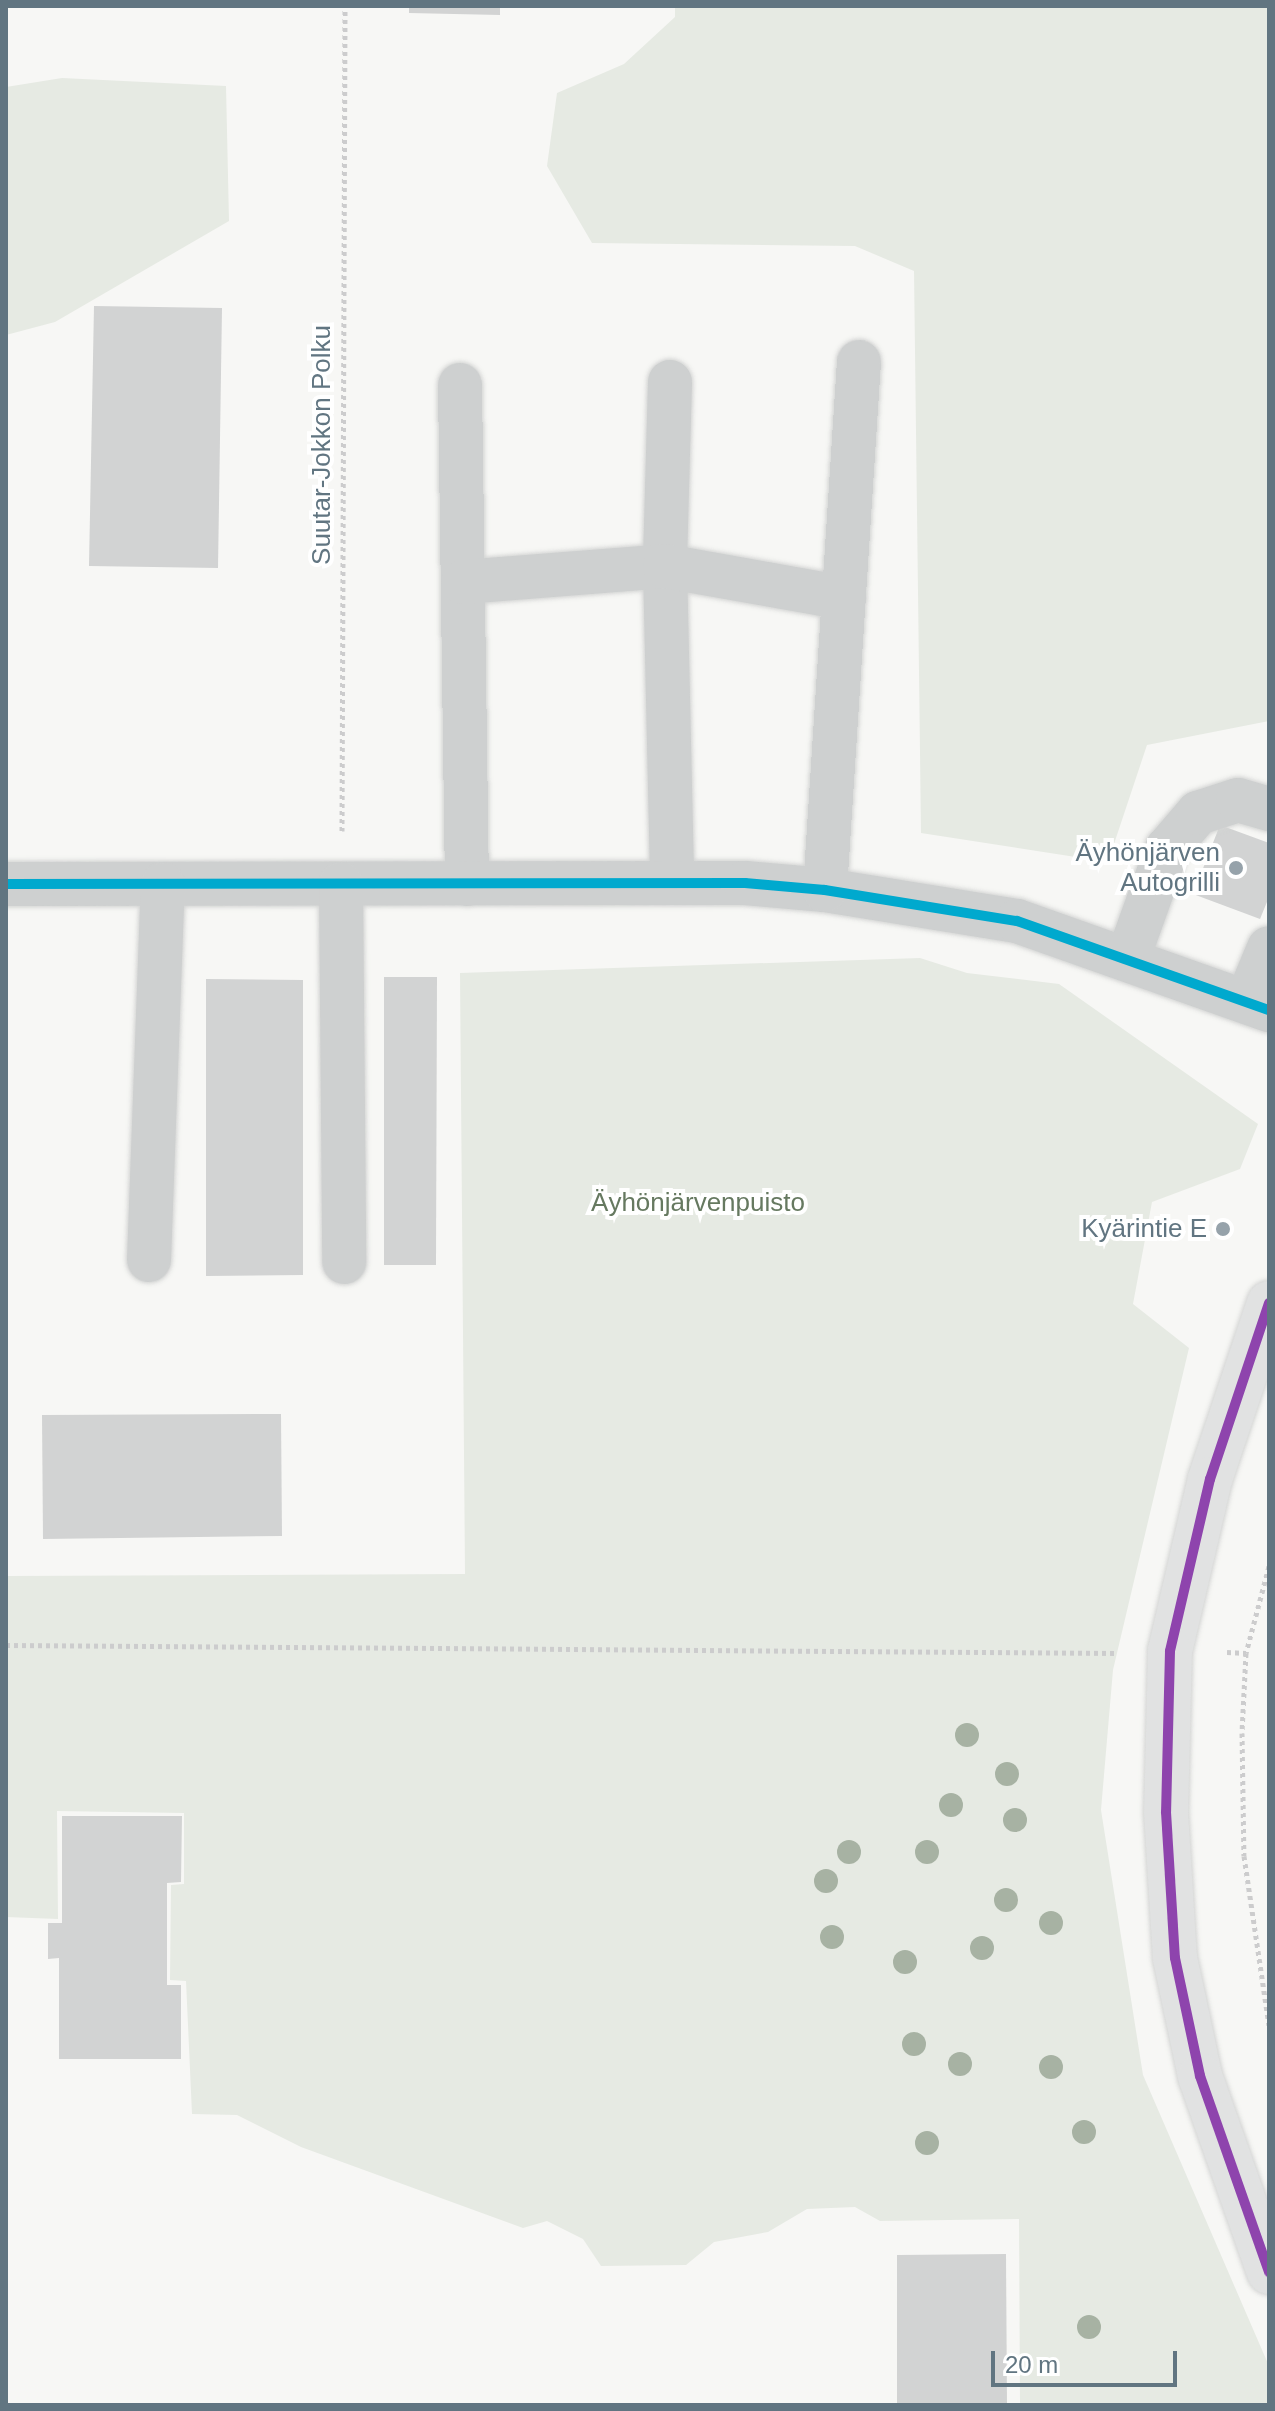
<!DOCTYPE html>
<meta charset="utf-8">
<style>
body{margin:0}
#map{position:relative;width:1275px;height:2411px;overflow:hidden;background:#f7f7f5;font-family:Arial,sans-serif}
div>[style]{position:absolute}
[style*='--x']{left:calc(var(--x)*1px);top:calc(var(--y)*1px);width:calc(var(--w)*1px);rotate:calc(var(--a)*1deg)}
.green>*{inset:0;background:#e6eae3}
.building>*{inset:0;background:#d2d3d3}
.path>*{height:5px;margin-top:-2.5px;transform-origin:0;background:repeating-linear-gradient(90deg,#cccccd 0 4px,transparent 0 8px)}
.roads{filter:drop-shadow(0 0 2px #d4d5d4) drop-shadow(0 0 2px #d4d5d4)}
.minor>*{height:44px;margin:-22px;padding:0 22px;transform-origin:22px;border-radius:22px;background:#ced0d0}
.major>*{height:44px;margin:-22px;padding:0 22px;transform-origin:22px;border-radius:22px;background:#e1e2e2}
.bus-1>*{height:10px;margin:-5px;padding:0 5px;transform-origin:5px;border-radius:5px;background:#00a9ce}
.bus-2>*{height:10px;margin:-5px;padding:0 5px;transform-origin:5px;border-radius:5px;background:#8e44ad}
.trees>*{width:24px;height:24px;margin:-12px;border-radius:50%;background:#a7b2a3}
.dots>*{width:22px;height:22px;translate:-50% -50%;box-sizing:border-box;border:4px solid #fff;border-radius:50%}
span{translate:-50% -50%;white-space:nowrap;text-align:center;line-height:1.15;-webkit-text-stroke:8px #fff;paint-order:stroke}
.street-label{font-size:26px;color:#617581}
.poi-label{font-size:26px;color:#617581}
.right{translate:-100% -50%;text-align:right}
.park-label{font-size:26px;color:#667960}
.frame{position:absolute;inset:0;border:8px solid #617581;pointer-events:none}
.scale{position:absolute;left:991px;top:2351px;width:186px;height:36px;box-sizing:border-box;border:4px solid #617581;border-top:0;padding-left:10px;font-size:24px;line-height:28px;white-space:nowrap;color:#617581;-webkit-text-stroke:6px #fff;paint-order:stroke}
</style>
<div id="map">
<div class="green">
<i style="clip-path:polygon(675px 6px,1269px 6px,1269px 721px,1147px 745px,1108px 862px,921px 833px,914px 271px,855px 246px,592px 243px,547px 166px,557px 93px,624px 64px,675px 17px)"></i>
<i style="clip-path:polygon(62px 78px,226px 86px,229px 221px,55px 322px,6px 335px,6px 87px)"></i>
<i style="clip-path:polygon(920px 958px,967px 973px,1059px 984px,1258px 1124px,1240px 1169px,1152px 1202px,1133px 1304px,1189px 1348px,1113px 1670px,1101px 1810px,1143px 2075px,1269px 2366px,1269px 2405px,1020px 2405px,1019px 2219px,880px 2221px,855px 2207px,807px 2209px,768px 2232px,714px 2242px,686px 2265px,601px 2266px,583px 2239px,547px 2221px,523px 2228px,301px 2147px,237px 2115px,192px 2114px,186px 1981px,170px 1980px,171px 1885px,184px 1884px,184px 1813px,57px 1811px,58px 1919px,6px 1917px,6px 1576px,465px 1574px,460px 973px)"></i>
</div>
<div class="building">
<i style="clip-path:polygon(409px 6px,500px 6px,500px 15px,409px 13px)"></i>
<i style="clip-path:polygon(94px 306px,222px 308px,218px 568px,89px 566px)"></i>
<i style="clip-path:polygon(1220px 825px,1269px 843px,1269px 897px,1260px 919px,1193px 894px)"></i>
<i style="clip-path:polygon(384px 977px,437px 977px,436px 1265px,384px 1265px)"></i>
<i style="clip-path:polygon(206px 979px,303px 980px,303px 1275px,206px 1276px)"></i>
<i style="clip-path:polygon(281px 1414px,282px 1536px,43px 1539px,42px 1415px)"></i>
<i style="clip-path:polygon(62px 1816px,182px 1816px,181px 1882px,167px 1883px,167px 1985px,181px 1985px,181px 2059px,59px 2059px,59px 1958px,48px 1959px,48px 1923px,62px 1923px)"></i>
<i style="clip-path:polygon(1006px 2254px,1007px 2405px,897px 2405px,897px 2255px)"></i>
</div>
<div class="path">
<i style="--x:342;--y:831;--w:825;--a:-89.79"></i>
<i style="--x:1269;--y:1566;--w:90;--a:104.8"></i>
<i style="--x:1246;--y:1653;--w:80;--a:92.9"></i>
<i style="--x:1242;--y:1733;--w:123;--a:89.1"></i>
<i style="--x:1244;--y:1856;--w:171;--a:81.6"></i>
<i style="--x:6;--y:1645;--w:1111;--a:0.41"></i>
<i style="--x:1227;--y:1652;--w:19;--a:3"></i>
</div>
<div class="roads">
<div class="minor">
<i style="--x:670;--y:382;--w:184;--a:91.6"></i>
<i style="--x:665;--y:566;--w:317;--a:88.7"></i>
<i style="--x:460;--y:385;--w:499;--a:89.2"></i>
<i style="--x:463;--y:582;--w:203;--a:-4.5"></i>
<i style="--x:665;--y:566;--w:182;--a:10.1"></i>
<i style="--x:6;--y:884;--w:739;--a:-0.08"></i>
<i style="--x:745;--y:883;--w:80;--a:5"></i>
<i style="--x:825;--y:890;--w:194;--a:9.2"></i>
<i style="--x:1017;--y:921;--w:267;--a:19.5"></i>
<i style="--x:341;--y:884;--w:378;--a:89.5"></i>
<i style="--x:825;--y:890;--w:529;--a:-86.32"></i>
<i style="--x:1129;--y:955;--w:113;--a:-70.3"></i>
<i style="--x:1167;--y:849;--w:48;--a:-49.3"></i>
<i style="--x:1198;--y:813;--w:42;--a:-18"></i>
<i style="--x:1238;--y:800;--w:32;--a:16"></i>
<i style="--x:1247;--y:1001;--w:57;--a:-67.5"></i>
<i style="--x:149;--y:1260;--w:376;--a:-87.9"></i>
</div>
<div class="major">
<i style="--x:1269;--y:1303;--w:186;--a:108.5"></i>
<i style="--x:1210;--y:1479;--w:177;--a:103.1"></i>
<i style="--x:1170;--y:1651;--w:161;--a:91.4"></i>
<i style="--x:1166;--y:1812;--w:146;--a:86.5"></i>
<i style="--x:1175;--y:1958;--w:121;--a:78"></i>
<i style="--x:1200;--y:2076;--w:208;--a:70.6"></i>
</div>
</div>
<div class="bus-1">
<i style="--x:6;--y:884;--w:739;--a:-0.08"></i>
<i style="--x:745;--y:883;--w:80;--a:5"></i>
<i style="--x:825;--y:890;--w:194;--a:9.2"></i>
<i style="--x:1017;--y:921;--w:267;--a:19.5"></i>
</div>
<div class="bus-2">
<i style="--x:1269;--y:1303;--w:186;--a:108.5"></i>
<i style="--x:1210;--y:1479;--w:177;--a:103.1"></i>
<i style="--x:1170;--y:1651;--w:161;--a:91.4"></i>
<i style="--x:1166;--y:1812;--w:146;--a:86.5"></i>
<i style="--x:1175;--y:1958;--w:121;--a:78"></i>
<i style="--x:1200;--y:2076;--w:208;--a:70.6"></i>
</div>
<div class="trees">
<i style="left:967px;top:1735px"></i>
<i style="left:1007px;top:1774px"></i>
<i style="left:951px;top:1805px"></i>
<i style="left:1015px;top:1820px"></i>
<i style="left:849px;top:1852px"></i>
<i style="left:927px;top:1852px"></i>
<i style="left:826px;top:1881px"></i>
<i style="left:1006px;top:1900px"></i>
<i style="left:1051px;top:1923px"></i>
<i style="left:832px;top:1937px"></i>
<i style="left:982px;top:1948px"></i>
<i style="left:905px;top:1962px"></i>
<i style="left:914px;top:2044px"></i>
<i style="left:960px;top:2064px"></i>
<i style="left:1051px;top:2067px"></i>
<i style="left:1084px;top:2132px"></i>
<i style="left:927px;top:2143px"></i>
<i style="left:1089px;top:2327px"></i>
</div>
<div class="dots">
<i style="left:1236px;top:868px;background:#96a2aa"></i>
<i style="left:1223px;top:1229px;background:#96a2aa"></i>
</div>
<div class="street-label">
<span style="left:322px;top:445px;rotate:-90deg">Suutar-Jokkon Polku</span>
</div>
<div class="poi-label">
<span class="right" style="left:1220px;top:868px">Äyhönjärven<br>Autogrilli</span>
<span class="right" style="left:1207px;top:1229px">Kyärintie E</span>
</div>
<div class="park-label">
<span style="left:698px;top:1203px">Äyhönjärvenpuisto</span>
</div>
<div class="frame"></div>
<div class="scale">20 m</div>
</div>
